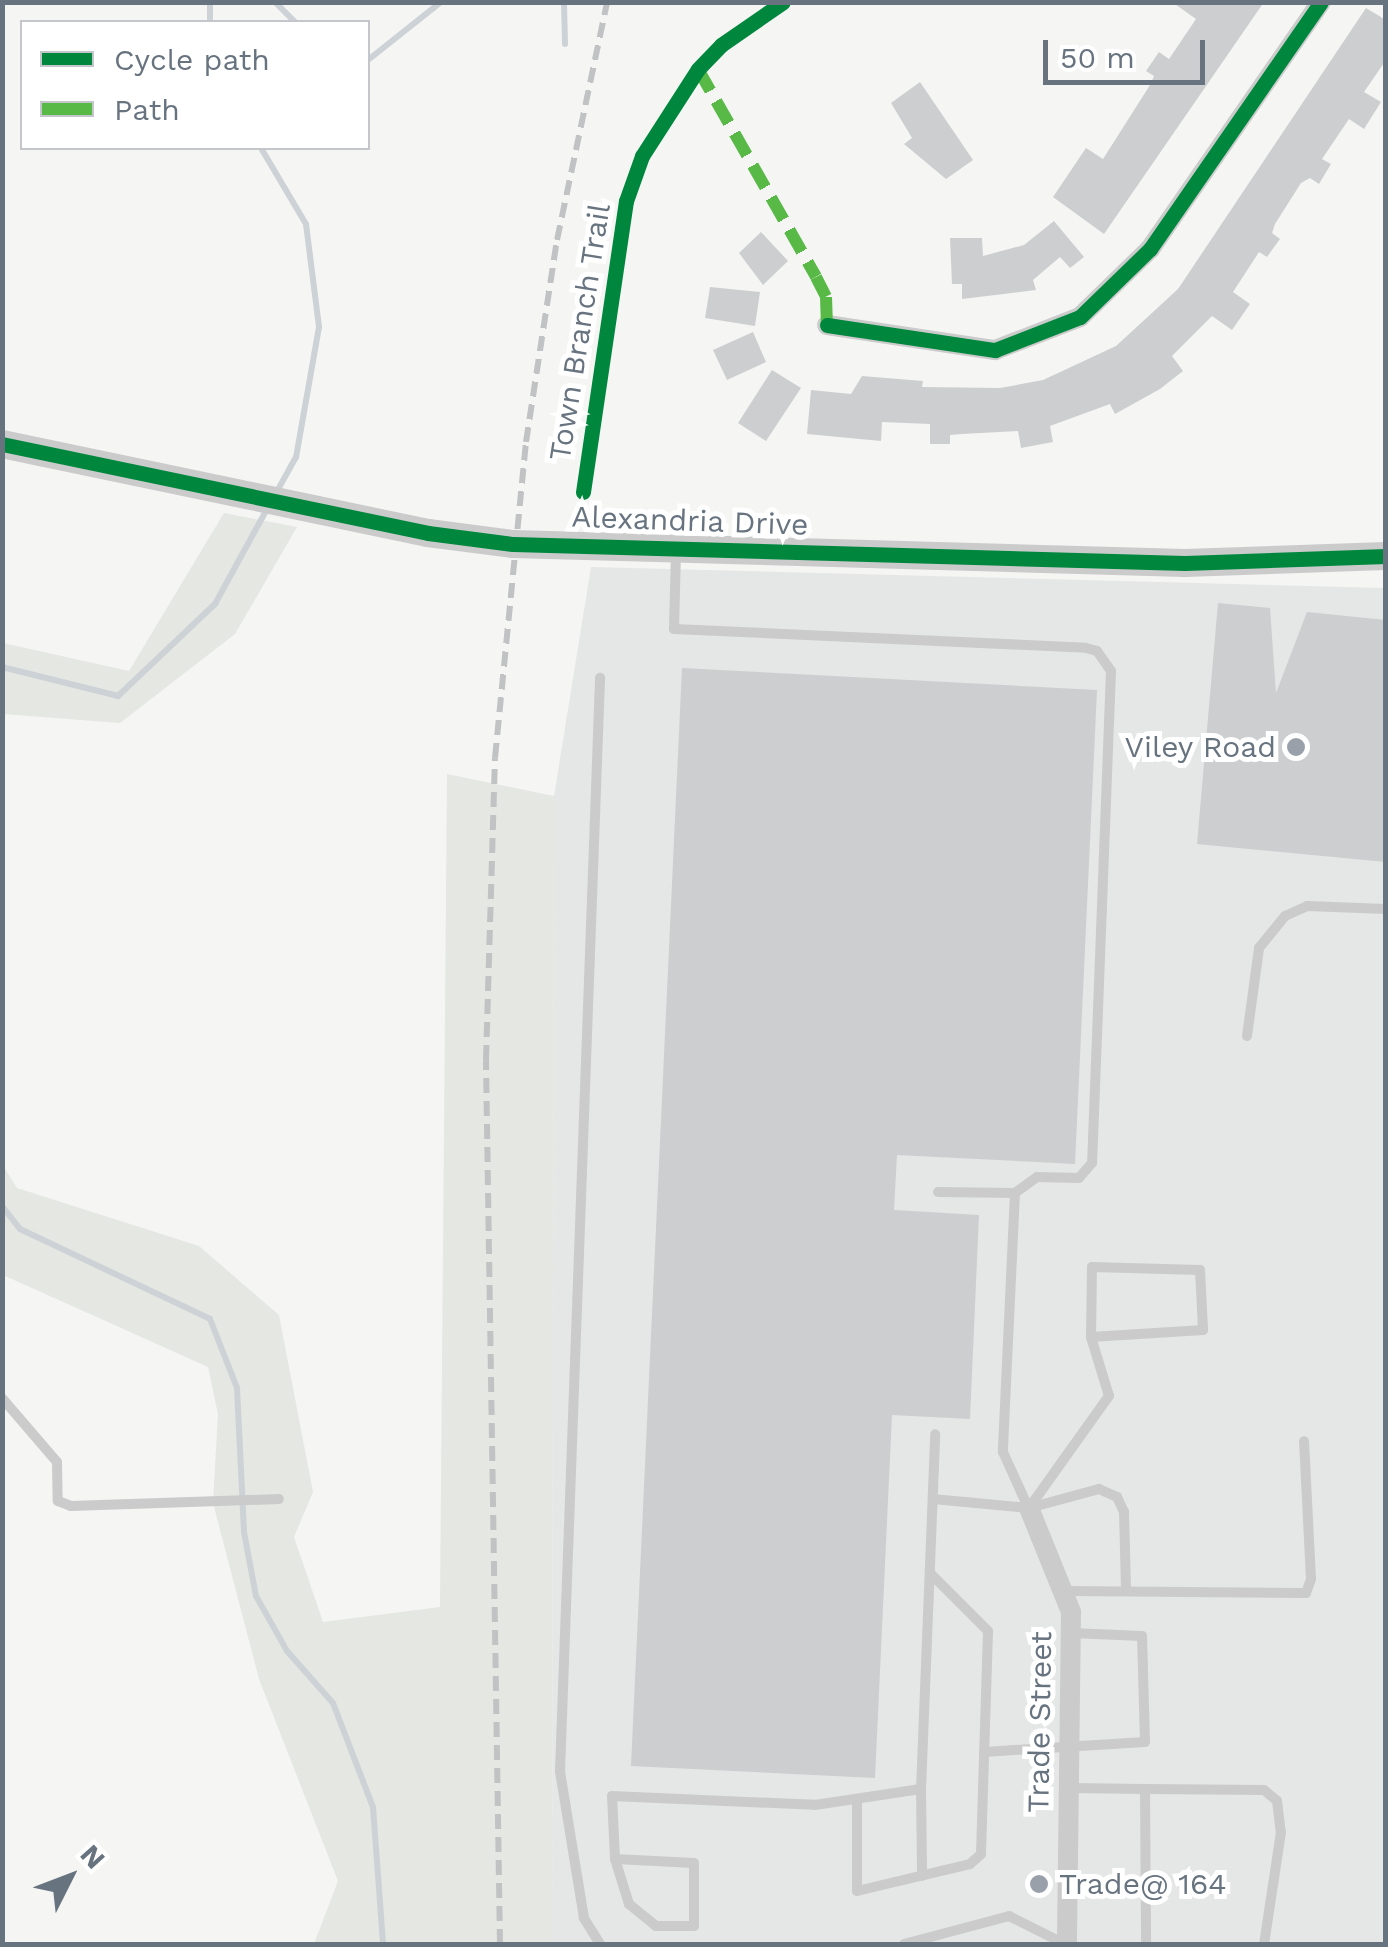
<!DOCTYPE html>
<style>
body{margin:0}
#map{position:relative;width:1388px;height:1947px;overflow:hidden;background:#f5f5f4;font-family:"Work Sans",sans-serif}
div>[style]{position:absolute}
[style*='--x']{left:calc(var(--x)*1px);top:calc(var(--y)*1px);width:calc(var(--w)*1px);rotate:calc(var(--a)*1deg)}
.built>*{inset:0;background:#e5e6e6}
.green>*{inset:0;background:#e4e7e2}
.stream>*{height:6px;margin:-3px;padding:0 3px;transform-origin:3px;border-radius:3px;background:#cdd2d6}
.building>*{inset:0;background:#cdcecf}
.service>*{height:10px;margin:-5px;padding:0 5px;transform-origin:5px;border-radius:5px;background:#cbcbcc}
.minor>*{height:20px;margin:-10px;padding:0 10px;transform-origin:10px;border-radius:10px;background:#cbcbcc}
.tertiary>*{height:28px;margin:-14px;padding:0 14px;transform-origin:14px;border-radius:14px;background:#cbcbcc}
.rail>*{height:6px;margin-top:-3px;transform-origin:0;background:repeating-linear-gradient(90deg,#c1c2c3 0 15px,transparent 0 23px)}
.quiet>*{height:12px;margin-top:-6px;transform-origin:0;background:repeating-linear-gradient(90deg,#58b947 0 25px,transparent 0 37px)}
.cycleway>*{height:15px;margin:-7.5px;padding:0 7.5px;transform-origin:7.5px;border-radius:7.5px;background:#00873e}
.dots>*{width:28px;height:28px;translate:-50% -50%;box-sizing:border-box;border:5px solid #fff;border-radius:50%}
span{translate:-50% -50%;white-space:nowrap;text-align:center;line-height:1.15;-webkit-text-stroke:10px #fff;paint-order:stroke}
.street-label{font-size:30px;color:#687380}
.poi-label{font-size:30px;color:#687380}
.right{translate:-100% -50%;text-align:right}
.left{translate:0 -50%;text-align:left}
.frame{position:absolute;inset:0;border:5px solid #687380;pointer-events:none}
.legend{position:absolute;left:20px;top:20px;width:350px;height:130px;box-sizing:border-box;background:#fff;border:2px solid #c3c7cc;margin:0;padding:12px 18px;list-style:none;font-size:30px;color:#687380}
.legend li{display:flex;align-items:center;gap:20px;height:50px}
.legend b{width:50px;border:2px solid #c3c7cc}
.north{position:absolute;left:20px;top:1827px;width:100px;height:100px;-webkit-text-stroke:8px #fff;paint-order:stroke;rotate:48deg;font-size:28px;font-weight:700;line-height:40px;text-align:center;color:#687380}
.north::after{content:'';display:block;margin:auto;width:35px;height:45px;background:#687380;clip-path:polygon(50% 0,100% 100%,50% 72%,0 100%)}
.scale{position:absolute;left:1043px;top:40px;width:162px;height:45px;box-sizing:border-box;border:5px solid #687380;border-top:0;padding-left:12px;font-size:30px;line-height:35px;white-space:nowrap;color:#687380;-webkit-text-stroke:8px #fff;paint-order:stroke}
</style>
<div id="map">
<div class="built">
<i style="clip-path:polygon(591px 567px,1385px 588px,1385px 1944px,552px 1944px,554px 796px)"></i>
</div>
<div class="green">
<i style="clip-path:polygon(224px 513px,297px 527px,235px 634px,120px 723px,3px 714px,3px 643px,129px 671px)"></i>
<i style="clip-path:polygon(447px 774px,554px 796px,552px 1944px,314px 1944px,338px 1881px,259px 1679px,213px 1503px,218px 1414px,208px 1367px,3px 1275px,2px 1164px,17px 1188px,199px 1246px,279px 1315px,313px 1492px,294px 1537px,323px 1622px,440px 1607px)"></i>
</div>
<div class="stream">
<i style="--x:210;--y:2;--w:20;--a:90"></i>
<i style="--x:275;--y:2;--w:28;--a:45"></i>
<i style="--x:564;--y:2;--w:42;--a:88.6"></i>
<i style="--x:368;--y:60;--w:93;--a:-38.5"></i>
<i style="--x:261;--y:148;--w:88;--a:59.4"></i>
<i style="--x:306;--y:224;--w:104;--a:82.8"></i>
<i style="--x:319;--y:327;--w:132;--a:100"></i>
<i style="--x:296;--y:457;--w:39;--a:119"></i>
<i style="--x:2;--y:667;--w:120;--a:14"></i>
<i style="--x:118;--y:696;--w:134;--a:-43.5"></i>
<i style="--x:215;--y:604;--w:111;--a:-61.3"></i>
<i style="--x:2;--y:1206;--w:29;--a:52"></i>
<i style="--x:20;--y:1229;--w:210;--a:25.3"></i>
<i style="--x:210;--y:1319;--w:74;--a:68.6"></i>
<i style="--x:237;--y:1388;--w:144;--a:87.2"></i>
<i style="--x:244;--y:1532;--w:65;--a:79.4"></i>
<i style="--x:256;--y:1596;--w:63;--a:60.6"></i>
<i style="--x:287;--y:1651;--w:69;--a:48.5"></i>
<i style="--x:333;--y:1703;--w:111;--a:69"></i>
<i style="--x:373;--y:1807;--w:137;--a:85.8"></i>
</div>
<div class="building">
<i style="clip-path:polygon(1172px 2px,1264px 2px,1104px 234px,1053px 197px,1086px 148px,1103px 159px,1150px 85px,1154px 76px,1146px 71px,1159px 52px,1169px 59px,1196px 19px)"></i>
<i style="clip-path:polygon(1366px 8px,1386px 20px,1386px 60px,1364px 92px,1381px 102px,1364px 129px,1349px 119px,1322px 159px,1331px 164px,1319px 184px,1310px 178px,1301px 183px,1275px 224px,1272px 233px,1280px 239px,1267px 257px,1259px 252px,1233px 292px,1250px 304px,1232px 330px,1212px 316px,1172px 356px,1183px 371px,1160px 389px,1115px 414px,1110px 404px,1050px 426px,1053px 442px,1021px 448px,1018px 431px,962px 434px,950px 435px,950px 444px,930px 444px,930px 424px,882px 422px,881px 441px,807px 434px,811px 390px,851px 394px,862px 376px,923px 381px,922px 387px,1000px 388px,1043px 380px,1116px 346px,1178px 289px)"></i>
<i style="clip-path:polygon(920px 82px,973px 160px,946px 179px,904px 144px,912px 138px,891px 103px)"></i>
<i style="clip-path:polygon(1054px 221px,1084px 257px,1070px 268px,1060px 257px,1033px 280px,1036px 290px,962px 299px,962px 284px,952px 284px,950px 238px,982px 238px,983px 256px,1024px 245px)"></i>
<i style="clip-path:polygon(761px 232px,788px 261px,763px 285px,739px 253px)"></i>
<i style="clip-path:polygon(710px 287px,760px 292px,755px 326px,705px 318px)"></i>
<i style="clip-path:polygon(753px 332px,766px 362px,727px 380px,713px 350px)"></i>
<i style="clip-path:polygon(772px 370px,801px 388px,766px 441px,738px 423px)"></i>
<i style="clip-path:polygon(1218px 603px,1270px 608px,1276px 693px,1307px 612px,1386px 620px,1386px 862px,1197px 844px)"></i>
<i style="clip-path:polygon(682px 668px,1097px 690px,1075px 1164px,897px 1155px,894px 1210px,979px 1215px,970px 1419px,892px 1415px,875px 1778px,631px 1766px)"></i>
</div>
<div class="service">
<i style="--x:676;--y:552;--w:77;--a:91.5"></i>
<i style="--x:674;--y:629;--w:412;--a:2.6"></i>
<i style="--x:1086;--y:648;--w:11;--a:15"></i>
<i style="--x:1097;--y:651;--w:24;--a:55"></i>
<i style="--x:1111;--y:671;--w:492;--a:92.2"></i>
<i style="--x:1092;--y:1163;--w:20;--a:131"></i>
<i style="--x:1079;--y:1178;--w:42;--a:-178.6"></i>
<i style="--x:1037;--y:1177;--w:27;--a:144"></i>
<i style="--x:1247;--y:1036;--w:89;--a:-82.2"></i>
<i style="--x:1259;--y:948;--w:41;--a:-50.9"></i>
<i style="--x:1285;--y:916;--w:24;--a:-24"></i>
<i style="--x:1307;--y:906;--w:79;--a:2.2"></i>
<i style="--x:938;--y:1192;--w:77;--a:0.7"></i>
<i style="--x:1015;--y:1193;--w:259;--a:92.7"></i>
<i style="--x:1003;--y:1452;--w:60;--a:65.6"></i>
<i style="--x:2;--y:1398;--w:84;--a:49.3"></i>
<i style="--x:57;--y:1462;--w:39;--a:89"></i>
<i style="--x:58;--y:1501;--w:14;--a:21"></i>
<i style="--x:71;--y:1506;--w:208;--a:-1.9"></i>
<i style="--x:933;--y:1499;--w:96;--a:5.4"></i>
<i style="--x:1029;--y:1508;--w:73;--a:-15.2"></i>
<i style="--x:1099;--y:1489;--w:20;--a:24"></i>
<i style="--x:1117;--y:1497;--w:17;--a:65"></i>
<i style="--x:1124;--y:1512;--w:78;--a:88.5"></i>
<i style="--x:1029;--y:1508;--w:138;--a:-54.5"></i>
<i style="--x:1109;--y:1396;--w:62;--a:-107"></i>
<i style="--x:1091;--y:1337;--w:70;--a:-89.2"></i>
<i style="--x:1092;--y:1267;--w:108;--a:1.6"></i>
<i style="--x:1200;--y:1270;--w:60;--a:87.1"></i>
<i style="--x:1203;--y:1330;--w:112;--a:176.4"></i>
<i style="--x:1066;--y:1591;--w:240;--a:0.5"></i>
<i style="--x:1306;--y:1593;--w:15;--a:-70"></i>
<i style="--x:1311;--y:1579;--w:138;--a:-92.9"></i>
<i style="--x:984;--y:1752;--w:161;--a:-3.6"></i>
<i style="--x:1145;--y:1742;--w:106;--a:-91.6"></i>
<i style="--x:1142;--y:1636;--w:71;--a:-177.6"></i>
<i style="--x:1069;--y:1788;--w:76;--a:0.8"></i>
<i style="--x:1145;--y:1789;--w:155;--a:89.6"></i>
<i style="--x:921;--y:1789;--w:87;--a:89.3"></i>
<i style="--x:1145;--y:1789;--w:119;--a:0.5"></i>
<i style="--x:1264;--y:1790;--w:17;--a:40"></i>
<i style="--x:1277;--y:1801;--w:31;--a:83"></i>
<i style="--x:1281;--y:1832;--w:113;--a:98.6"></i>
<i style="--x:857;--y:1799;--w:92;--a:90"></i>
<i style="--x:857;--y:1891;--w:116;--a:-13.4"></i>
<i style="--x:970;--y:1864;--w:15;--a:-42"></i>
<i style="--x:981;--y:1854;--w:223;--a:-88.2"></i>
<i style="--x:988;--y:1631;--w:81;--a:-135"></i>
<i style="--x:615;--y:1859;--w:79;--a:2.9"></i>
<i style="--x:694;--y:1863;--w:63;--a:90"></i>
<i style="--x:694;--y:1926;--w:38;--a:180"></i>
<i style="--x:656;--y:1926;--w:35;--a:-141"></i>
<i style="--x:629;--y:1904;--w:47;--a:-107.3"></i>
<i style="--x:615;--y:1859;--w:63;--a:-92.7"></i>
<i style="--x:612;--y:1796;--w:203;--a:2.5"></i>
<i style="--x:815;--y:1805;--w:107;--a:-8.6"></i>
<i style="--x:921;--y:1789;--w:355;--a:-87.7"></i>
<i style="--x:600;--y:1944;--w:31;--a:-122"></i>
<i style="--x:584;--y:1918;--w:149;--a:-99.3"></i>
<i style="--x:560;--y:1771;--w:1094;--a:-87.9"></i>
<i style="--x:904;--y:1944;--w:109;--a:-14.9"></i>
<i style="--x:1009;--y:1916;--w:63;--a:26.6"></i>
</div>
<div class="minor">
<i style="--x:827;--y:325;--w:170;--a:8.5"></i>
<i style="--x:995;--y:350;--w:91;--a:-21.2"></i>
<i style="--x:1080;--y:317;--w:98;--a:-44.2"></i>
<i style="--x:1150;--y:249;--w:300;--a:-55.3"></i>
<i style="--x:1029;--y:1508;--w:112;--a:68"></i>
<i style="--x:1071;--y:1612;--w:332;--a:90.7"></i>
</div>
<div class="tertiary">
<i style="--x:2;--y:444;--w:435;--a:11.8"></i>
<i style="--x:428;--y:533;--w:86;--a:7.4"></i>
<i style="--x:513;--y:544;--w:672;--a:1.62"></i>
<i style="--x:1185;--y:563;--w:201;--a:-2"></i>
</div>
<div class="rail">
<i style="--x:500;--y:1944;--w:884;--a:-90.91"></i>
<i style="--x:486;--y:1060;--w:302;--a:-88.3"></i>
<i style="--x:495;--y:758;--w:318;--a:-84.4"></i>
<i style="--x:526;--y:442;--w:204;--a:-81.3"></i>
<i style="--x:557;--y:240;--w:243;--a:-78.1"></i>
</div>
<div class="quiet">
<i style="--x:698;--y:69;--w:239;--a:60.4"></i>
<i style="--x:816;--y:277;--w:22;--a:63"></i>
<i style="--x:826;--y:297;--w:28;--a:88"></i>
</div>
<div class="cycleway">
<i style="--x:827;--y:325;--w:170;--a:8.5"></i>
<i style="--x:995;--y:350;--w:91;--a:-21.2"></i>
<i style="--x:1080;--y:317;--w:98;--a:-44.2"></i>
<i style="--x:1150;--y:249;--w:300;--a:-55.3"></i>
<i style="--x:2;--y:444;--w:435;--a:11.8"></i>
<i style="--x:428;--y:533;--w:86;--a:7.4"></i>
<i style="--x:513;--y:544;--w:672;--a:1.62"></i>
<i style="--x:1185;--y:563;--w:201;--a:-2"></i>
<i style="--x:583;--y:492;--w:294;--a:-81.6"></i>
<i style="--x:626;--y:201;--w:48;--a:-70.4"></i>
<i style="--x:642;--y:156;--w:103;--a:-57.2"></i>
<i style="--x:698;--y:69;--w:33;--a:-46"></i>
<i style="--x:721;--y:45;--w:75;--a:-34.7"></i>
</div>
<div class="dots">
<i style="left:1296px;top:747px;background:#99a0a9"></i>
<i style="left:1039px;top:1884px;background:#99a0a9"></i>
</div>
<div class="street-label">
<span style="left:580px;top:332px;rotate:-81deg">Town Branch Trail</span>
<span style="left:690px;top:521px;rotate:2deg">Alexandria Drive</span>
<span style="left:1040px;top:1722px;rotate:-89deg">Trade Street</span>
</div>
<div class="poi-label">
<span class="right" style="left:1276px;top:747px">Viley Road</span>
<span class="left" style="left:1059px;top:1884px">Trade@ 164</span>
</div>
<div class="frame"></div>
<ul class="legend">
<li><b style="height:12px;background:#00873e"></b>Cycle path</li>
<li><b style="height:12px;background:#58b947"></b>Path</li>
</ul>
<div class="north">N</div>
<div class="scale">50 m</div>
</div>
